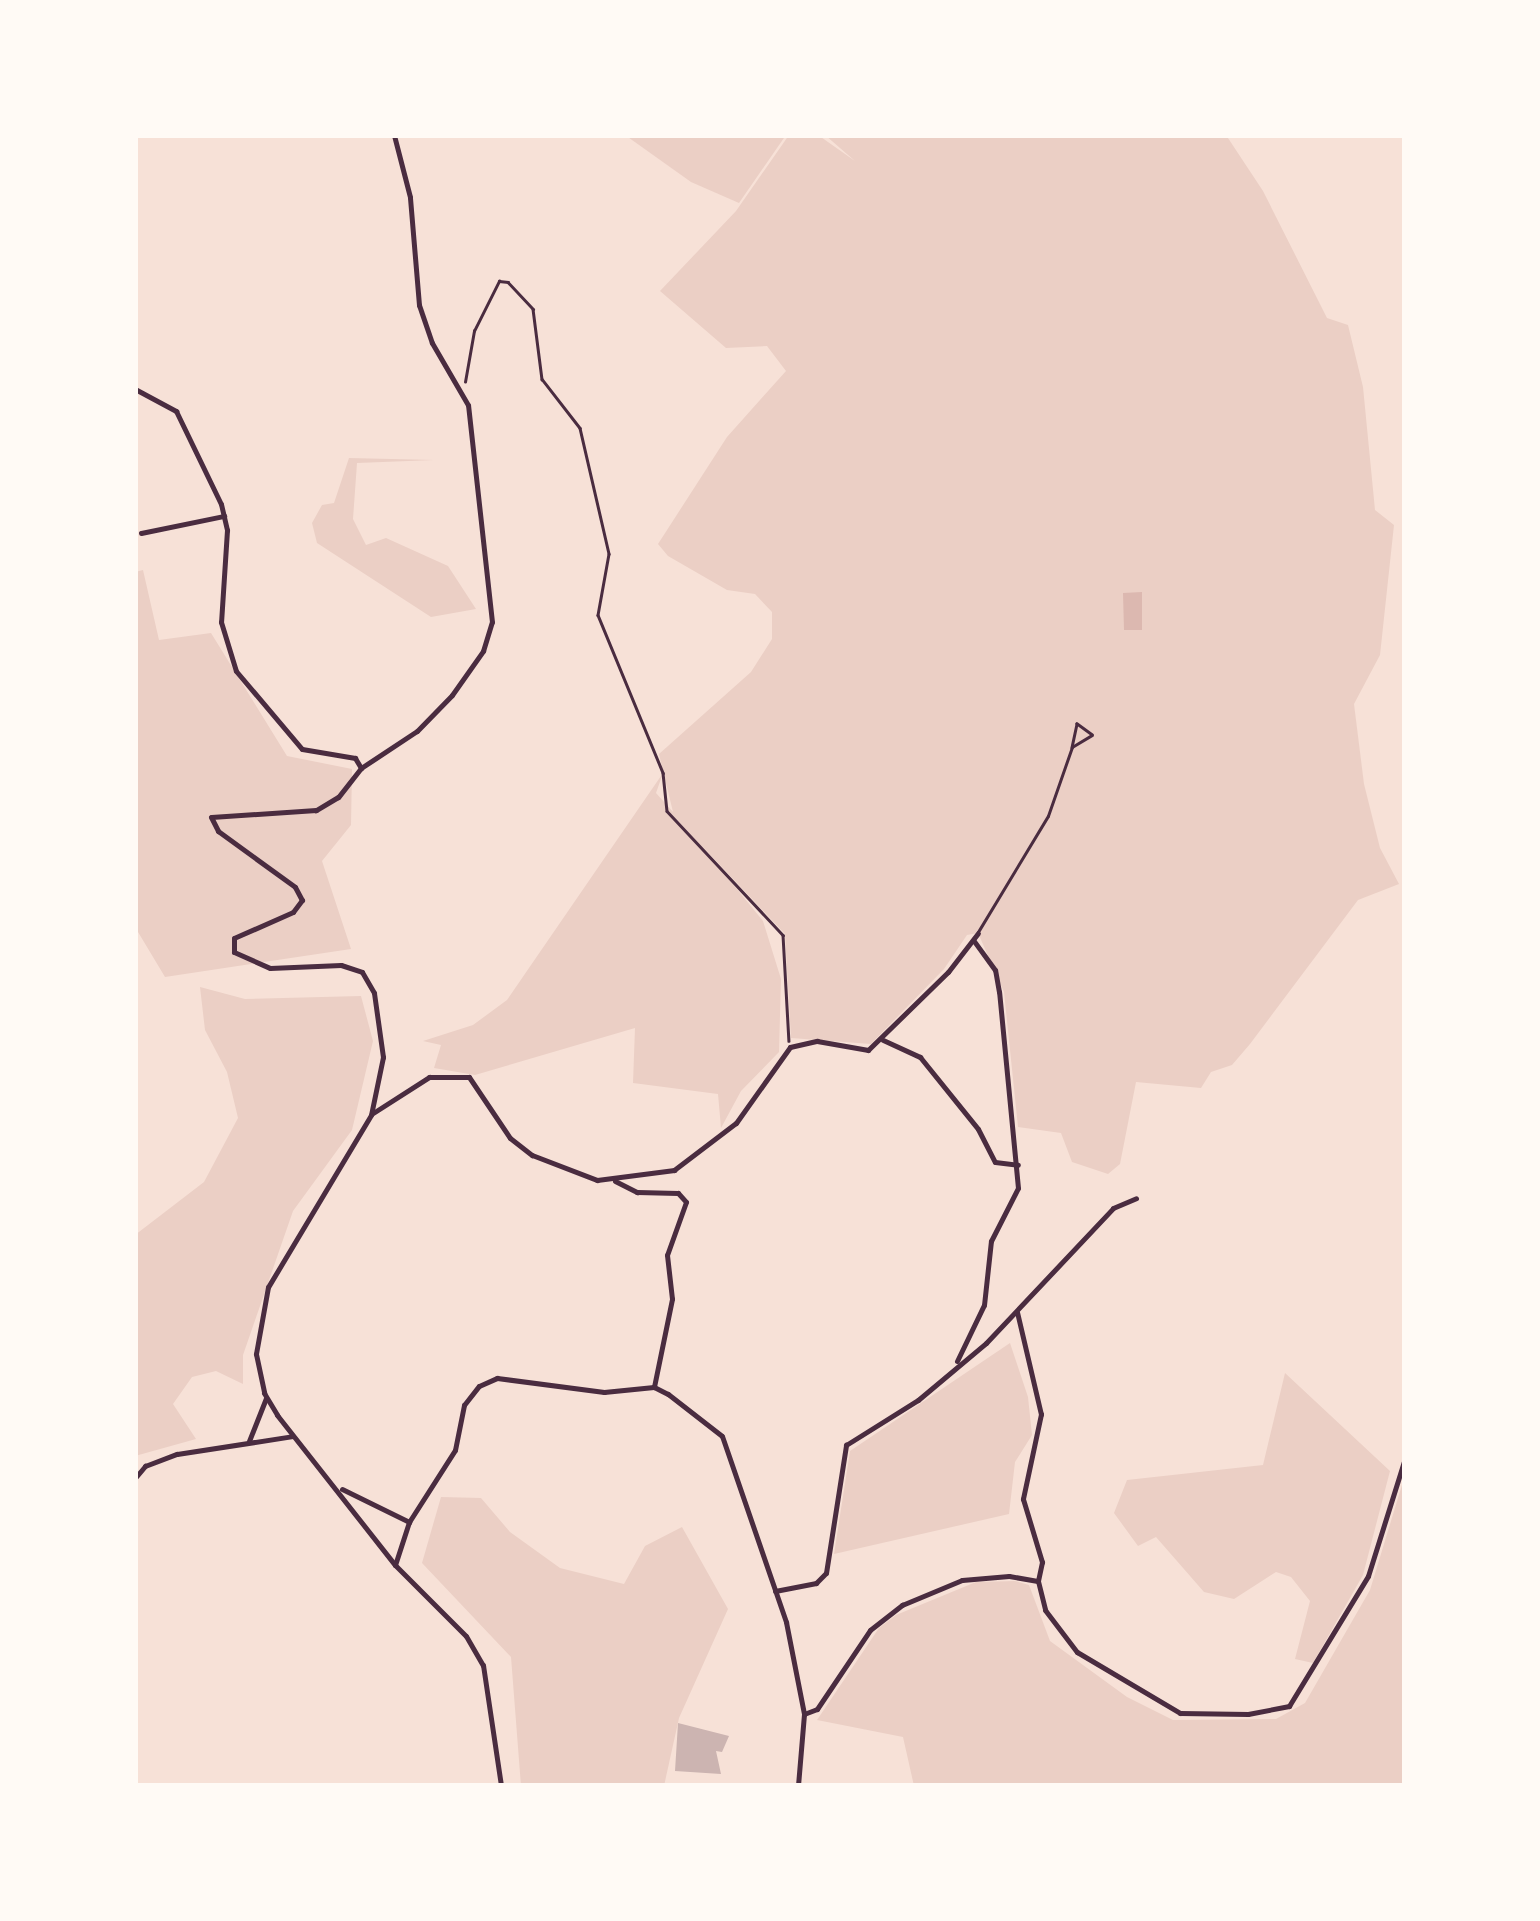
<!DOCTYPE html>
<style>
body{margin:0}
#map{position:relative;width:1540px;height:1921px;overflow:hidden;background:#f7e1d7;font-family:Inter,sans-serif}
div>[style]{position:absolute}
[style*='--x']{left:calc(var(--x)*1px);top:calc(var(--y)*1px);width:calc(var(--w)*1px);rotate:calc(var(--a)*1deg)}
.green>*{inset:0;background:#ebcfc5}
.water>*{inset:0;background:#dcb8b0}
.building>*{inset:0;background:#ccb4b1}
.path>*{height:2.5px;margin:-1.25px;padding:0 1.25px;transform-origin:1.25px;border-radius:1.25px;background:#4a2c40}
.service>*{height:2.5px;margin:-1.25px;padding:0 1.25px;transform-origin:1.25px;border-radius:1.25px;background:#4a2c40}
.minor>*{height:5px;margin:-2.5px;padding:0 2.5px;transform-origin:2.5px;border-radius:2.5px;background:#4a2c40}
span{translate:-50% -50%;white-space:nowrap;text-align:center;line-height:1.15;-webkit-text-stroke:8px #fffaf5;paint-order:stroke}
.frame{position:absolute;inset:0;border:138px solid #fffaf5;pointer-events:none}
</style>
<div id="map">
<div class="green">
<i style="clip-path:polygon(625px 135px,786px 135px,739px 203px,691px 182px)"></i>
<i style="clip-path:polygon(789px 135px,818px 135px,855px 161px,825px 135px,1226px 135px,1263px 191px,1327px 318px,1348px 325px,1363px 387px,1375px 510px,1394px 525px,1380px 655px,1354px 704px,1364px 784px,1380px 848px,1399px 884px,1358px 900px,1250px 1044px,1232px 1065px,1211px 1072px,1201px 1088px,1136px 1082px,1120px 1164px,1108px 1174px,1072px 1162px,1061px 1133px,1018px 1127px,1004px 992px,978px 933px,967px 935px,944px 969px,871px 1044px,791px 1038px,785px 934px,701px 845px,763px 921px,781px 979px,779px 1052px,741px 1091px,721px 1128px,718px 1094px,633px 1083px,635px 1028px,475px 1075px,434px 1068px,441px 1045px,423px 1041px,473px 1025px,507px 1000px,663px 773px,656px 793px,673px 812px,659px 754px,751px 672px,772px 639px,772px 612px,755px 594px,727px 590px,668px 556px,658px 544px,727px 437px,786px 371px,767px 346px,726px 348px,660px 291px,736px 211px)"></i>
<i style="clip-path:polygon(349px 458px,434px 460px,357px 463px,353px 519px,366px 545px,386px 538px,448px 566px,476px 609px,431px 617px,317px 543px,312px 523px,322px 505px,334px 503px)"></i>
<i style="clip-path:polygon(143px 570px,159px 640px,211px 633px,287px 756px,352px 769px,351px 825px,322px 861px,351px 949px,165px 977px,135px 927px,135px 572px)"></i>
<i style="clip-path:polygon(200px 987px,245px 999px,361px 996px,373px 1041px,352px 1130px,293px 1211px,243px 1355px,243px 1384px,216px 1371px,192px 1377px,173px 1404px,196px 1439px,135px 1456px,135px 1235px,204px 1182px,238px 1118px,227px 1072px,205px 1030px)"></i>
<i style="clip-path:polygon(1010px 1343px,1028px 1397px,1032px 1435px,1015px 1462px,1009px 1514px,834px 1554px,850px 1451px)"></i>
<i style="clip-path:polygon(1285px 1373px,1390px 1471px,1363px 1575px,1313px 1663px,1295px 1659px,1310px 1601px,1291px 1577px,1276px 1572px,1234px 1599px,1204px 1592px,1156px 1537px,1138px 1546px,1114px 1513px,1127px 1480px,1263px 1465px)"></i>
<i style="clip-path:polygon(1405px 1475px,1405px 1786px,914px 1786px,903px 1737px,817px 1720px,879px 1628px,896px 1615px,976px 1582px,1015px 1581px,1029px 1585px,1050px 1641px,1127px 1697px,1173px 1720px,1276px 1719px,1305px 1703px,1370px 1590px)"></i>
<i style="clip-path:polygon(441px 1497px,481px 1498px,510px 1532px,560px 1568px,624px 1584px,645px 1546px,682px 1527px,728px 1609px,679px 1718px,664px 1786px,521px 1786px,511px 1657px,422px 1563px)"></i>
</div>
<div class="water">
<i style="clip-path:polygon(1142px 592px,1142px 630px,1124px 630px,1123px 593px)"></i>
</div>
<div class="building">
<i style="clip-path:polygon(678px 1723px,729px 1736px,722px 1752px,716px 1751px,721px 1774px,675px 1771px)"></i>
</div>
<div class="path">
<i style="--x:465;--y:382;--w:52;--a:-80"></i>
<i style="--x:474;--y:331;--w:56;--a:-63.4"></i>
<i style="--x:499;--y:281;--w:9;--a:6"></i>
<i style="--x:508;--y:282;--w:37;--a:47"></i>
<i style="--x:533;--y:309;--w:71;--a:82.7"></i>
<i style="--x:542;--y:379;--w:62;--a:52.2"></i>
<i style="--x:580;--y:428;--w:129;--a:77"></i>
<i style="--x:609;--y:554;--w:62;--a:100.2"></i>
<i style="--x:598;--y:615;--w:171;--a:67.6"></i>
<i style="--x:663;--y:773;--w:38;--a:84"></i>
<i style="--x:667;--y:811;--w:170;--a:46.9"></i>
<i style="--x:783;--y:935;--w:106;--a:86.8"></i>
</div>
<div class="service">
<i style="--x:978;--y:932;--w:135;--a:-58.9"></i>
<i style="--x:1048;--y:816;--w:73;--a:-70.8"></i>
<i style="--x:1072;--y:747;--w:23;--a:-31"></i>
<i style="--x:1092;--y:735;--w:19;--a:-144"></i>
<i style="--x:1077;--y:724;--w:24;--a:102"></i>
</div>
<div class="minor">
<i style="--x:135;--y:389;--w:47;--a:28.2"></i>
<i style="--x:176;--y:411;--w:103;--a:64.2"></i>
<i style="--x:221;--y:504;--w:27;--a:77"></i>
<i style="--x:227;--y:530;--w:92;--a:93.7"></i>
<i style="--x:221;--y:622;--w:51;--a:73"></i>
<i style="--x:236;--y:671;--w:102;--a:49.8"></i>
<i style="--x:302;--y:749;--w:54;--a:9.6"></i>
<i style="--x:355;--y:758;--w:12;--a:59"></i>
<i style="--x:141;--y:533;--w:85;--a:-11.6"></i>
<i style="--x:361;--y:768;--w:37;--a:128"></i>
<i style="--x:338;--y:797;--w:26;--a:149"></i>
<i style="--x:316;--y:810;--w:105;--a:176.2"></i>
<i style="--x:211;--y:817;--w:16;--a:63"></i>
<i style="--x:218;--y:831;--w:95;--a:36"></i>
<i style="--x:295;--y:887;--w:15;--a:62"></i>
<i style="--x:302;--y:900;--w:15;--a:127"></i>
<i style="--x:293;--y:912;--w:64;--a:156.2"></i>
<i style="--x:234;--y:938;--w:14;--a:90"></i>
<i style="--x:234;--y:952;--w:39;--a:24"></i>
<i style="--x:270;--y:968;--w:71;--a:-2.4"></i>
<i style="--x:341;--y:965;--w:22;--a:18"></i>
<i style="--x:362;--y:972;--w:24;--a:60"></i>
<i style="--x:374;--y:993;--w:65;--a:82"></i>
<i style="--x:383;--y:1057;--w:59;--a:101.7"></i>
<i style="--x:371;--y:1115;--w:200;--a:120.9"></i>
<i style="--x:268;--y:1287;--w:68;--a:100.2"></i>
<i style="--x:256;--y:1354;--w:40;--a:78"></i>
<i style="--x:264;--y:1393;--w:26;--a:59"></i>
<i style="--x:277;--y:1415;--w:191;--a:51.8"></i>
<i style="--x:395;--y:1565;--w:100;--a:45"></i>
<i style="--x:466;--y:1636;--w:34;--a:60"></i>
<i style="--x:483;--y:1665;--w:122;--a:81.5"></i>
<i style="--x:361;--y:768;--w:67;--a:-33.5"></i>
<i style="--x:417;--y:731;--w:50;--a:-45.8"></i>
<i style="--x:452;--y:695;--w:54;--a:-54.8"></i>
<i style="--x:483;--y:651;--w:30;--a:-73"></i>
<i style="--x:492;--y:622;--w:218;--a:-96.3"></i>
<i style="--x:468;--y:405;--w:72;--a:-120.1"></i>
<i style="--x:432;--y:343;--w:40;--a:-108.9"></i>
<i style="--x:419;--y:305;--w:108;--a:-94.8"></i>
<i style="--x:410;--y:197;--w:64;--a:-104.5"></i>
<i style="--x:883;--y:1040;--w:41;--a:24.7"></i>
<i style="--x:920;--y:1057;--w:92;--a:51.1"></i>
<i style="--x:978;--y:1129;--w:37;--a:63"></i>
<i style="--x:995;--y:1162;--w:23;--a:7"></i>
<i style="--x:373;--y:1113;--w:67;--a:-32.7"></i>
<i style="--x:429;--y:1077;--w:40;--a:0"></i>
<i style="--x:469;--y:1077;--w:73;--a:56.1"></i>
<i style="--x:510;--y:1138;--w:28;--a:38"></i>
<i style="--x:532;--y:1155;--w:70;--a:21"></i>
<i style="--x:597;--y:1180;--w:78;--a:-7.4"></i>
<i style="--x:674;--y:1170;--w:78;--a:-37.2"></i>
<i style="--x:736;--y:1123;--w:93;--a:-54.6"></i>
<i style="--x:790;--y:1047;--w:28;--a:-13"></i>
<i style="--x:817;--y:1041;--w:52;--a:10"></i>
<i style="--x:868;--y:1050;--w:112;--a:-44.3"></i>
<i style="--x:948;--y:972;--w:49;--a:-52.4"></i>
<i style="--x:615;--y:1181;--w:25;--a:27"></i>
<i style="--x:637;--y:1192;--w:41;--a:1.4"></i>
<i style="--x:678;--y:1193;--w:12;--a:48"></i>
<i style="--x:686;--y:1202;--w:56;--a:109.7"></i>
<i style="--x:667;--y:1255;--w:44;--a:83.5"></i>
<i style="--x:672;--y:1299;--w:90;--a:101.6"></i>
<i style="--x:1017;--y:1312;--w:105;--a:76.8"></i>
<i style="--x:1041;--y:1414;--w:87;--a:102"></i>
<i style="--x:1023;--y:1499;--w:66;--a:73.2"></i>
<i style="--x:1042;--y:1562;--w:19;--a:102"></i>
<i style="--x:957;--y:1361;--w:62;--a:-64.3"></i>
<i style="--x:984;--y:1305;--w:64;--a:-83.8"></i>
<i style="--x:991;--y:1241;--w:59;--a:-63"></i>
<i style="--x:1018;--y:1188;--w:197;--a:-95.5"></i>
<i style="--x:999;--y:992;--w:22;--a:-100"></i>
<i style="--x:995;--y:970;--w:36;--a:-126"></i>
<i style="--x:249;--y:1441;--w:46;--a:-68.4"></i>
<i style="--x:135;--y:1478;--w:16;--a:-50"></i>
<i style="--x:145;--y:1466;--w:34;--a:-21"></i>
<i style="--x:177;--y:1454;--w:117;--a:-8.8"></i>
<i style="--x:342;--y:1489;--w:75;--a:26.2"></i>
<i style="--x:409;--y:1522;--w:85;--a:-57.4"></i>
<i style="--x:455;--y:1450;--w:46;--a:-78.7"></i>
<i style="--x:464;--y:1405;--w:24;--a:-52"></i>
<i style="--x:479;--y:1386;--w:20;--a:-24"></i>
<i style="--x:497;--y:1378;--w:108;--a:7.5"></i>
<i style="--x:604;--y:1392;--w:50;--a:-5.7"></i>
<i style="--x:654;--y:1387;--w:16;--a:27"></i>
<i style="--x:668;--y:1394;--w:68;--a:37.9"></i>
<i style="--x:722;--y:1436;--w:197;--a:71"></i>
<i style="--x:786;--y:1622;--w:94;--a:78.9"></i>
<i style="--x:804;--y:1714;--w:72;--a:94.8"></i>
<i style="--x:395;--y:1565;--w:45;--a:-72"></i>
<i style="--x:775;--y:1591;--w:42;--a:-11"></i>
<i style="--x:816;--y:1583;--w:14;--a:-45"></i>
<i style="--x:826;--y:1573;--w:130;--a:-81.1"></i>
<i style="--x:846;--y:1445;--w:85;--a:-32"></i>
<i style="--x:918;--y:1400;--w:89;--a:-40"></i>
<i style="--x:986;--y:1343;--w:185;--a:-46.7"></i>
<i style="--x:1113;--y:1208;--w:25;--a:-23"></i>
<i style="--x:804;--y:1714;--w:14;--a:-21"></i>
<i style="--x:817;--y:1709;--w:95;--a:-56.1"></i>
<i style="--x:870;--y:1630;--w:41;--a:-38"></i>
<i style="--x:902;--y:1605;--w:65;--a:-22.6"></i>
<i style="--x:962;--y:1580;--w:47;--a:-4.9"></i>
<i style="--x:1009;--y:1576;--w:29;--a:10"></i>
<i style="--x:1038;--y:1581;--w:30;--a:76"></i>
<i style="--x:1045;--y:1610;--w:53;--a:52.7"></i>
<i style="--x:1077;--y:1652;--w:120;--a:30.6"></i>
<i style="--x:1180;--y:1713;--w:68;--a:0.8"></i>
<i style="--x:1248;--y:1714;--w:42;--a:-11"></i>
<i style="--x:1289;--y:1706;--w:152;--a:-58.7"></i>
<i style="--x:1368;--y:1576;--w:124;--a:-72.6"></i>
</div>
<div class="frame"></div>
</div>
